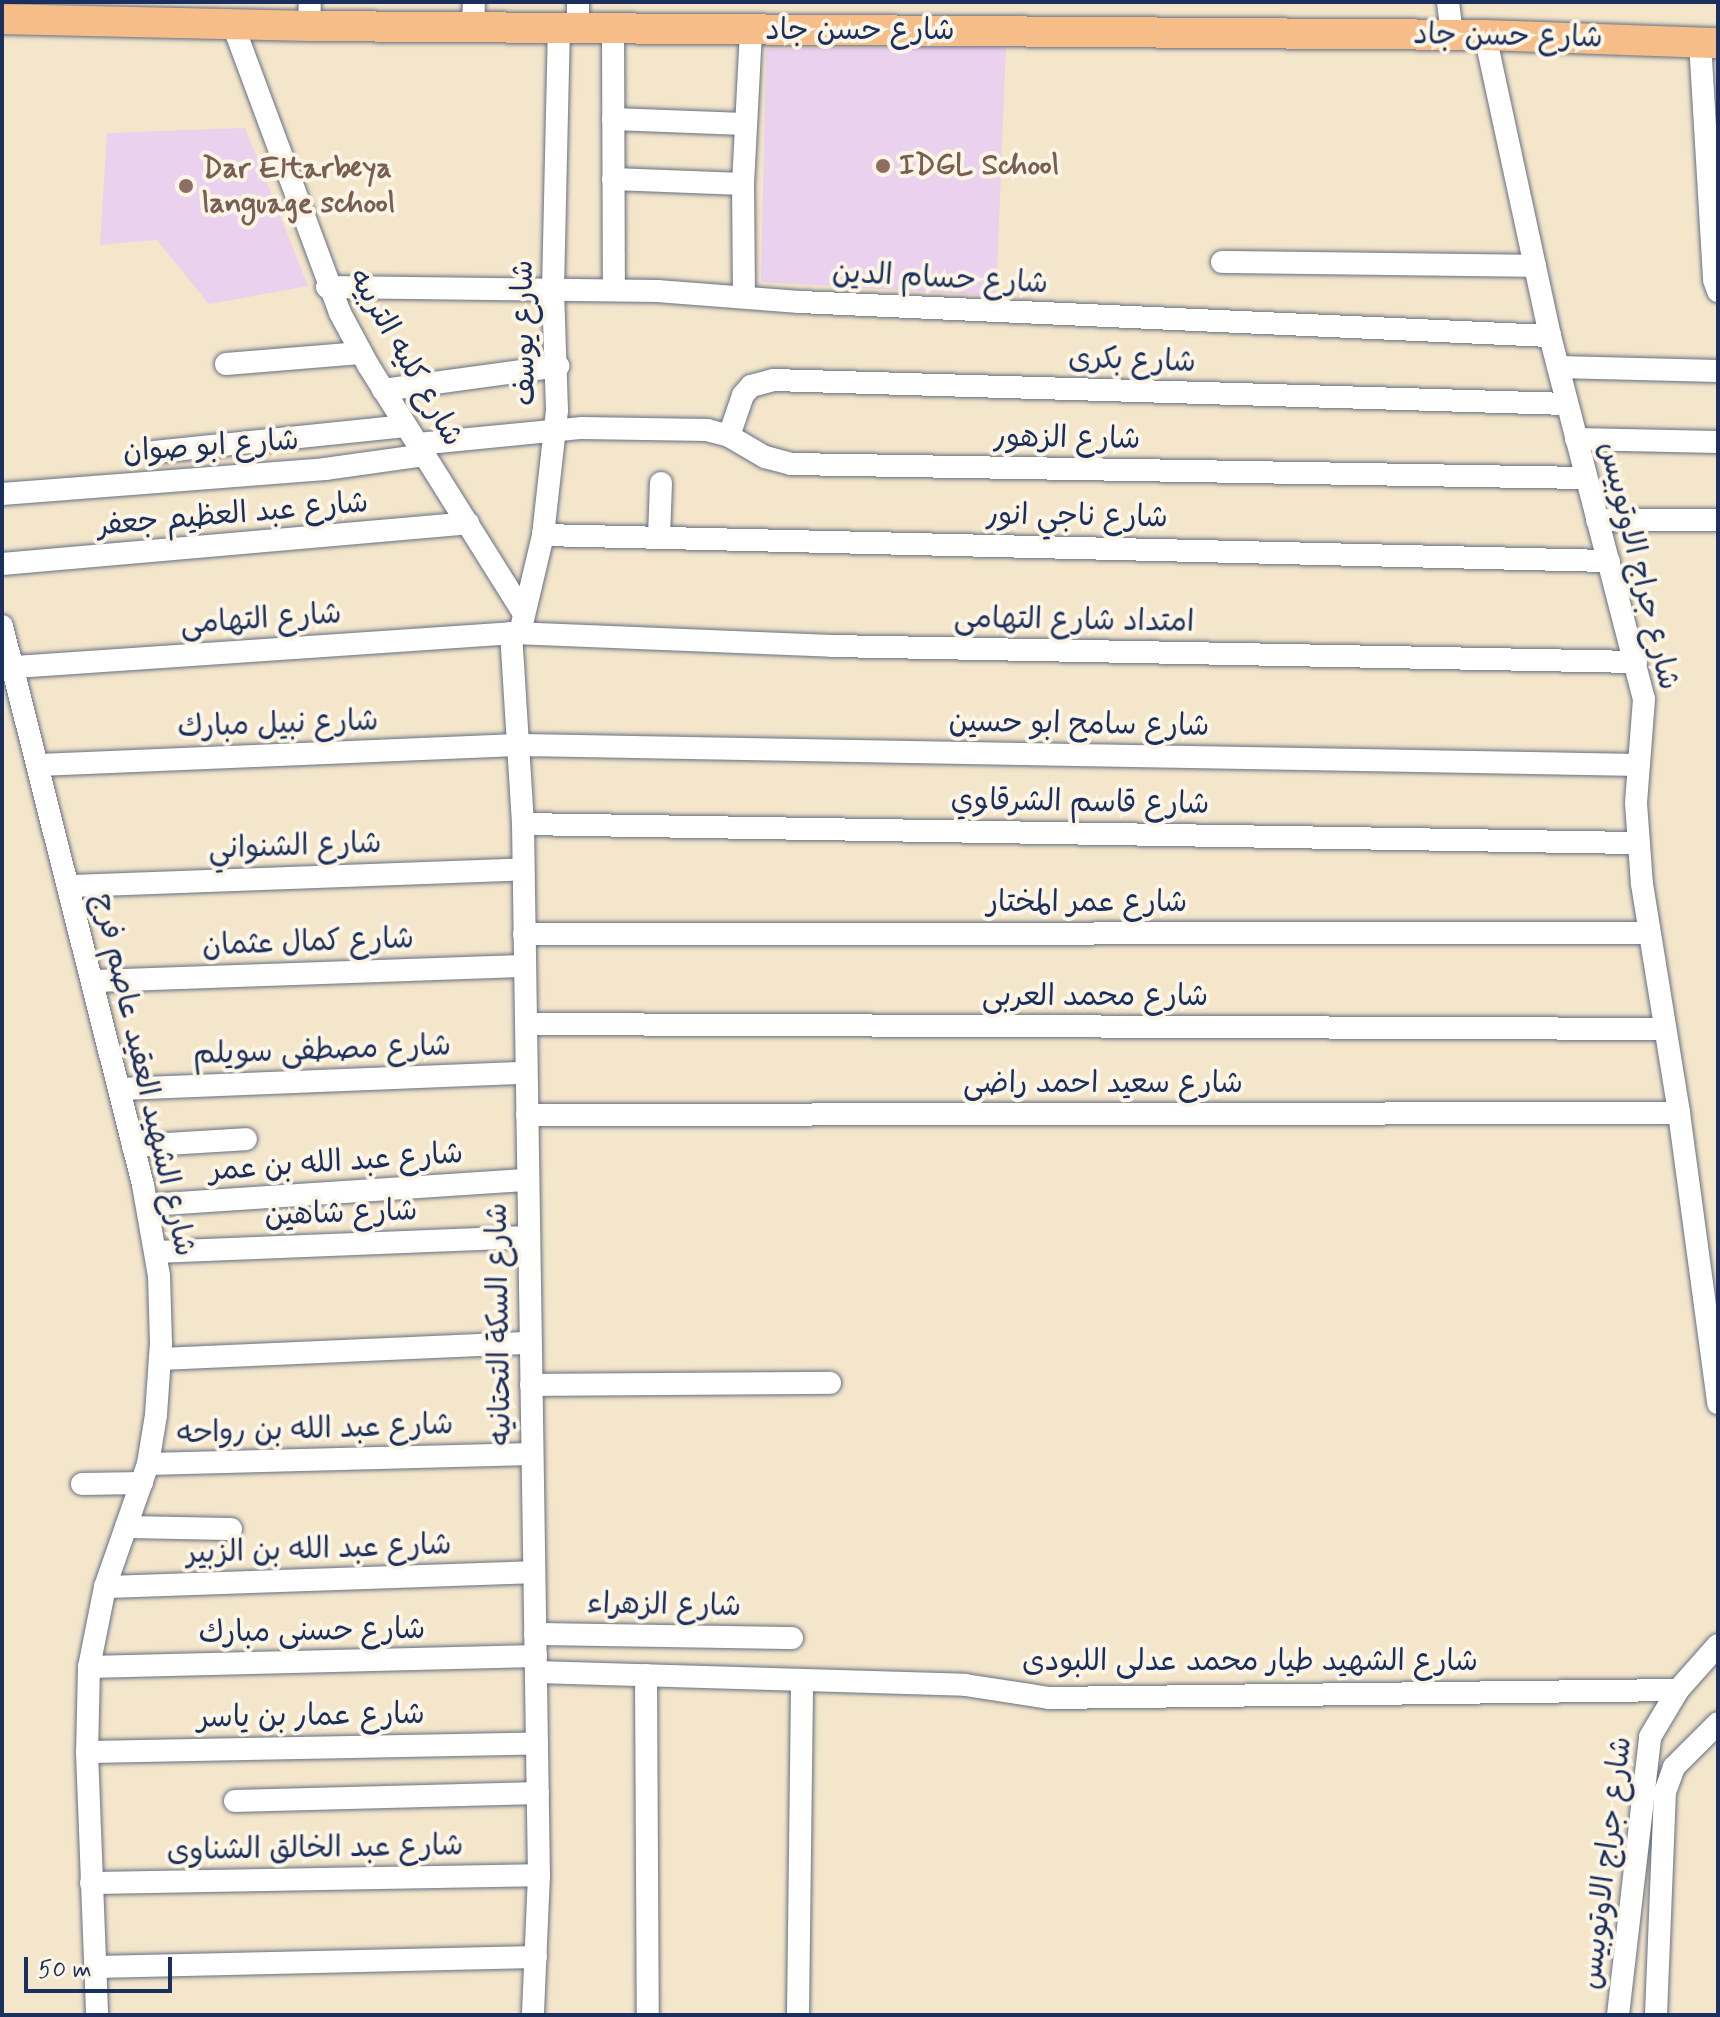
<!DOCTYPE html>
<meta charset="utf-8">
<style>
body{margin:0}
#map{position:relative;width:1720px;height:2017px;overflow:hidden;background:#f3e6ca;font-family:Mynerve,"Playpen Sans Arabic",sans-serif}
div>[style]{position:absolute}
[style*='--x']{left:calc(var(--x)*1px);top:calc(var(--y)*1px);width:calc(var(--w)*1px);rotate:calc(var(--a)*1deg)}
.built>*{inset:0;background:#ead1ed}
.roads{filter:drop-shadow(0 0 2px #676f84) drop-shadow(0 0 2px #676f84)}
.minor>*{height:22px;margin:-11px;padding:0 11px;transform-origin:11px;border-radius:11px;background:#fff}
.major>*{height:30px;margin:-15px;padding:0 15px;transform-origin:15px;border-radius:15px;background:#f7bd88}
.dots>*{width:22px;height:22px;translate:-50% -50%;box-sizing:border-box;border:4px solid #fcf5e5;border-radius:50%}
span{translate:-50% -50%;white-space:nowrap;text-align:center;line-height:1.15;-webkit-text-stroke:8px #fcf5e5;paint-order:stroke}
.street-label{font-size:30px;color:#1b2f5e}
.education-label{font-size:30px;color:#785e54;font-weight:700}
.left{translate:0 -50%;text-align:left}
.frame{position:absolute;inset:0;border:4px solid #1b2f5e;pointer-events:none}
.scale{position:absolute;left:24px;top:1957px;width:148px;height:36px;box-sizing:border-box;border:4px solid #1b2f5e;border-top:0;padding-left:10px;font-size:24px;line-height:28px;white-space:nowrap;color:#1b2f5e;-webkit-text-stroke:6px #fcf5e5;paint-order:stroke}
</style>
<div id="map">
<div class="built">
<i style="clip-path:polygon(1006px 46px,996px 296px,761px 282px,766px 49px)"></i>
<i style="clip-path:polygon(245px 128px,308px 286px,209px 304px,157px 240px,100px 245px,107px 133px)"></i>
</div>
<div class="roads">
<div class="minor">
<i style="--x:1448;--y:2;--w:33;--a:83"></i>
<i style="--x:233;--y:25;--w:307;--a:69.6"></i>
<i style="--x:340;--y:313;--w:59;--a:61.7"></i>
<i style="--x:368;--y:365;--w:294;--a:57.9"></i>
<i style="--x:309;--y:26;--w:24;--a:-88"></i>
<i style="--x:473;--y:28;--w:26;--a:-88"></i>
<i style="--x:578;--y:29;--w:27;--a:-90"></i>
<i style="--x:613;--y:29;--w:260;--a:89.8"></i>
<i style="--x:1485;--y:35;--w:308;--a:77.8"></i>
<i style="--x:1550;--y:336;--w:375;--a:75.5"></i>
<i style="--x:1644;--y:699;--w:104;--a:94.4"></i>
<i style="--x:1636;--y:803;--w:81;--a:85.8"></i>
<i style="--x:1642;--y:884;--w:232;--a:80.8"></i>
<i style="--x:1679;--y:1113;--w:293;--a:82.3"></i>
<i style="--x:1700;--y:42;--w:238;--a:86.6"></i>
<i style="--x:1714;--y:280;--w:12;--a:70"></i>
<i style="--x:613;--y:119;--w:131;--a:2.2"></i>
<i style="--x:613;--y:179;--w:130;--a:2.2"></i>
<i style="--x:1222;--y:262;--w:313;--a:0.7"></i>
<i style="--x:327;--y:287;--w:330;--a:0.7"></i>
<i style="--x:657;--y:291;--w:143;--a:4.4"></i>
<i style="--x:800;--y:302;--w:751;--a:2.6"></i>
<i style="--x:744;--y:297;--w:113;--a:-90.5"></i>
<i style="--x:743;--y:184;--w:153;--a:-87"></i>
<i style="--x:226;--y:364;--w:135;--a:-4.7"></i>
<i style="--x:1558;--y:367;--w:160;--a:1.4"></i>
<i style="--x:383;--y:390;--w:177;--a:-7.8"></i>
<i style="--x:729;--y:436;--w:43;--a:-71.1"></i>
<i style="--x:743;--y:395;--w:12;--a:-48"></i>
<i style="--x:751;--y:386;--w:23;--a:-15"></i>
<i style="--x:773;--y:380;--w:794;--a:1.73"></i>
<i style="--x:1576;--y:439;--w:142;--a:1.2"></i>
<i style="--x:418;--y:444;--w:165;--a:-5.6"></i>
<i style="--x:582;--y:428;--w:125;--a:0.9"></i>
<i style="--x:707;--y:430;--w:23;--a:15"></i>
<i style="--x:729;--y:436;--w:42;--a:30.3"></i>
<i style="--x:765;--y:457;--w:27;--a:15"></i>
<i style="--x:791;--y:464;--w:795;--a:1.01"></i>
<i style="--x:154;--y:452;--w:253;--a:-5.9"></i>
<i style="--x:2;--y:494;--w:324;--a:-4.4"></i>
<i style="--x:325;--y:469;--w:100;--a:-8"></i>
<i style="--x:1597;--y:520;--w:121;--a:0"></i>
<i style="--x:543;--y:535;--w:1066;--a:1.4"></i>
<i style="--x:659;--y:537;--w:54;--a:-87.9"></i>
<i style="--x:2;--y:564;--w:468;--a:-5"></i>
<i style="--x:522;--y:624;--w:91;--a:-76.7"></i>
<i style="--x:543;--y:535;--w:126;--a:-83.6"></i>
<i style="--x:557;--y:410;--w:121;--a:-91.9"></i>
<i style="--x:553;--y:289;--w:260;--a:-88.7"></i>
<i style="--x:2;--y:626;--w:577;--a:75.84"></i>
<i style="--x:143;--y:1185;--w:92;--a:80"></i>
<i style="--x:159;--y:1276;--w:67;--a:88.3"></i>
<i style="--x:161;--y:1343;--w:72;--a:94"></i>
<i style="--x:156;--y:1415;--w:50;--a:99.3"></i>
<i style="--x:148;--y:1464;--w:130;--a:109.3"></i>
<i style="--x:105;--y:1587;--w:82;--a:101.3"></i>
<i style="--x:89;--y:1667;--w:85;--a:91.3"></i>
<i style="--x:87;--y:1752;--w:263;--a:87.8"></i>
<i style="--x:511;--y:633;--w:191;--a:86.4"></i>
<i style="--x:523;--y:824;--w:1051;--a:89.13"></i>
<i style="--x:539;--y:1875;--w:140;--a:92.5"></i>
<i style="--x:15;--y:667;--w:497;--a:-3.9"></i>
<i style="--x:511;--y:633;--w:321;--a:2.3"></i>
<i style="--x:832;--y:646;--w:804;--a:1.14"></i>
<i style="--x:39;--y:765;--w:479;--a:-2.4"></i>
<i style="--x:518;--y:745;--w:1121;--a:1.02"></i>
<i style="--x:523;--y:824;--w:1114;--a:0.98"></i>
<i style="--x:69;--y:886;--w:454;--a:-2.1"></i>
<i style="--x:524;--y:934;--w:1125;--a:-0.05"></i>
<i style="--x:92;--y:981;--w:433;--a:-2"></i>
<i style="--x:526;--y:1024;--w:1139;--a:0.25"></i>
<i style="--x:119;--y:1089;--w:407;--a:-2.3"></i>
<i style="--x:527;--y:1115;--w:1152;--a:-0.1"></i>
<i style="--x:133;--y:1146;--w:113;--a:-3.5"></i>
<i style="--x:148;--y:1205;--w:381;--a:-3.8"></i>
<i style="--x:156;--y:1252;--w:373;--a:-2.3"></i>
<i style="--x:160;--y:1359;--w:371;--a:-2.5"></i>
<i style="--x:531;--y:1385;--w:299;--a:-0.4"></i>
<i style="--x:148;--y:1464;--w:384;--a:-1.5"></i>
<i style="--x:82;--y:1484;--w:60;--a:-1"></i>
<i style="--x:126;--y:1527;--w:105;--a:1.1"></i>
<i style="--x:105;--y:1587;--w:429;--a:-2"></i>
<i style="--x:535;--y:1634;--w:257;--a:0.9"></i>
<i style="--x:89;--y:1667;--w:447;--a:-1.4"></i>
<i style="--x:536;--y:1672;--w:429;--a:1.7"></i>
<i style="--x:965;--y:1685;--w:85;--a:8.8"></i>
<i style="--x:1049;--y:1698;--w:629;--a:-0.73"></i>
<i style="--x:646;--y:1675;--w:340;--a:89.7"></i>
<i style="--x:87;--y:1752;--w:450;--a:-1.1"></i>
<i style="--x:235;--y:1801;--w:303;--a:-1.5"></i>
<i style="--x:91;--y:1883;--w:448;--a:-1"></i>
<i style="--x:96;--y:1967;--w:440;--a:-1.3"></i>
<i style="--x:798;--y:2015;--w:334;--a:-89.3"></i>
<i style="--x:1618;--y:2015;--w:280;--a:-83.4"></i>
<i style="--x:1650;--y:1737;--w:55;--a:-59.2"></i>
<i style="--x:1678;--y:1690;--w:60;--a:-48.4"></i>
<i style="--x:1656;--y:2015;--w:223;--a:-87.7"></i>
<i style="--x:1665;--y:1792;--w:27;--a:-70"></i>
<i style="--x:1674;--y:1767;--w:62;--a:-45"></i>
</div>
<div class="major">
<i style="--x:2;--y:19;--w:307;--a:1.3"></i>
<i style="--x:309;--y:26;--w:1176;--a:0.44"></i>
<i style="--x:1485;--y:35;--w:233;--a:2"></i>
</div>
</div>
<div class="dots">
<i style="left:883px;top:166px;background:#8d6e63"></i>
<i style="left:186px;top:186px;background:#8d6e63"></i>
</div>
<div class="street-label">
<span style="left:860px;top:31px">شارع حسن جاد</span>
<span style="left:1508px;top:37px;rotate:1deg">شارع حسن جاد</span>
<span style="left:940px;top:279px;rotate:3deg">شارع حسام الدين</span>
<span style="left:525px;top:333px;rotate:-91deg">شارع يوسف</span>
<span style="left:405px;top:358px;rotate:60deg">شارع كليه التربيه</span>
<span style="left:1132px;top:361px;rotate:2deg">شارع بكرى</span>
<span style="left:1067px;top:439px;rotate:1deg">شارع الزهور</span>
<span style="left:211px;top:447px;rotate:-4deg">شارع ابو صوان</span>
<span style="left:233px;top:515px;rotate:-5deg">شارع عبد العظيم جعفر</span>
<span style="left:1077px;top:517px;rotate:1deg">شارع ناجي انور</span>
<span style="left:1638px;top:566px;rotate:76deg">شارع جراج الاوتوبيس</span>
<span style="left:261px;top:620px;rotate:-4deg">شارع التهامى</span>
<span style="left:1074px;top:621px;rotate:1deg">امتداد شارع التهامى</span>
<span style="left:278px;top:725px;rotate:-2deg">شارع نبيل مبارك</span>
<span style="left:1079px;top:725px;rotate:1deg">شارع سامح ابو حسين</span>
<span style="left:1080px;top:803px;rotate:1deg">شارع قاسم الشرقاوي</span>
<span style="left:295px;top:847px;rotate:-2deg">شارع الشنواني</span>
<span style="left:1087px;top:903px">شارع عمر المختار</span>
<span style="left:308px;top:943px;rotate:-2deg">شارع كمال عثمان</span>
<span style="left:1095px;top:997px">شارع محمد العربى</span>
<span style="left:322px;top:1051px;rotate:-2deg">شارع مصطفى سويلم</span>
<span style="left:143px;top:1075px;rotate:77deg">شارع الشهيد العقيد عاصم فرج</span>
<span style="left:1103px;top:1084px">شارع سعيد احمد راضى</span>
<span style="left:336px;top:1163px;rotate:-4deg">شارع عبد الله بن عمر</span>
<span style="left:341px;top:1214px;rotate:-2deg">شارع شاهين</span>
<span style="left:500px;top:1324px;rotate:-91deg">شارع السكة التحتانيه</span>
<span style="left:315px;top:1430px;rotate:-2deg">شارع عبد الله بن رواحه</span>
<span style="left:319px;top:1550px;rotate:-2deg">شارع عبد الله بن الزبير</span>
<span style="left:664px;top:1606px;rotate:1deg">شارع الزهراء</span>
<span style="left:312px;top:1632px;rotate:-1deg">شارع حسنى مبارك</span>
<span style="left:1250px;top:1662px">شارع الشهيد طيار محمد عدلى اللبودى</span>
<span style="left:311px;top:1717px;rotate:-1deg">شارع عمار بن ياسر</span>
<span style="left:315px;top:1849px;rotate:-1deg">شارع عبد الخالق الشناوى</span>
<span style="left:1607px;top:1863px;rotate:-83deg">شارع جراج الاوتوبيس</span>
</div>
<div class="education-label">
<span class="left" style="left:899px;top:166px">IDGL School</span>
<span class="left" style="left:202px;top:186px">Dar Eltarbeya<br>language school</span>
</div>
<div class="frame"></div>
<div class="scale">50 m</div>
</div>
